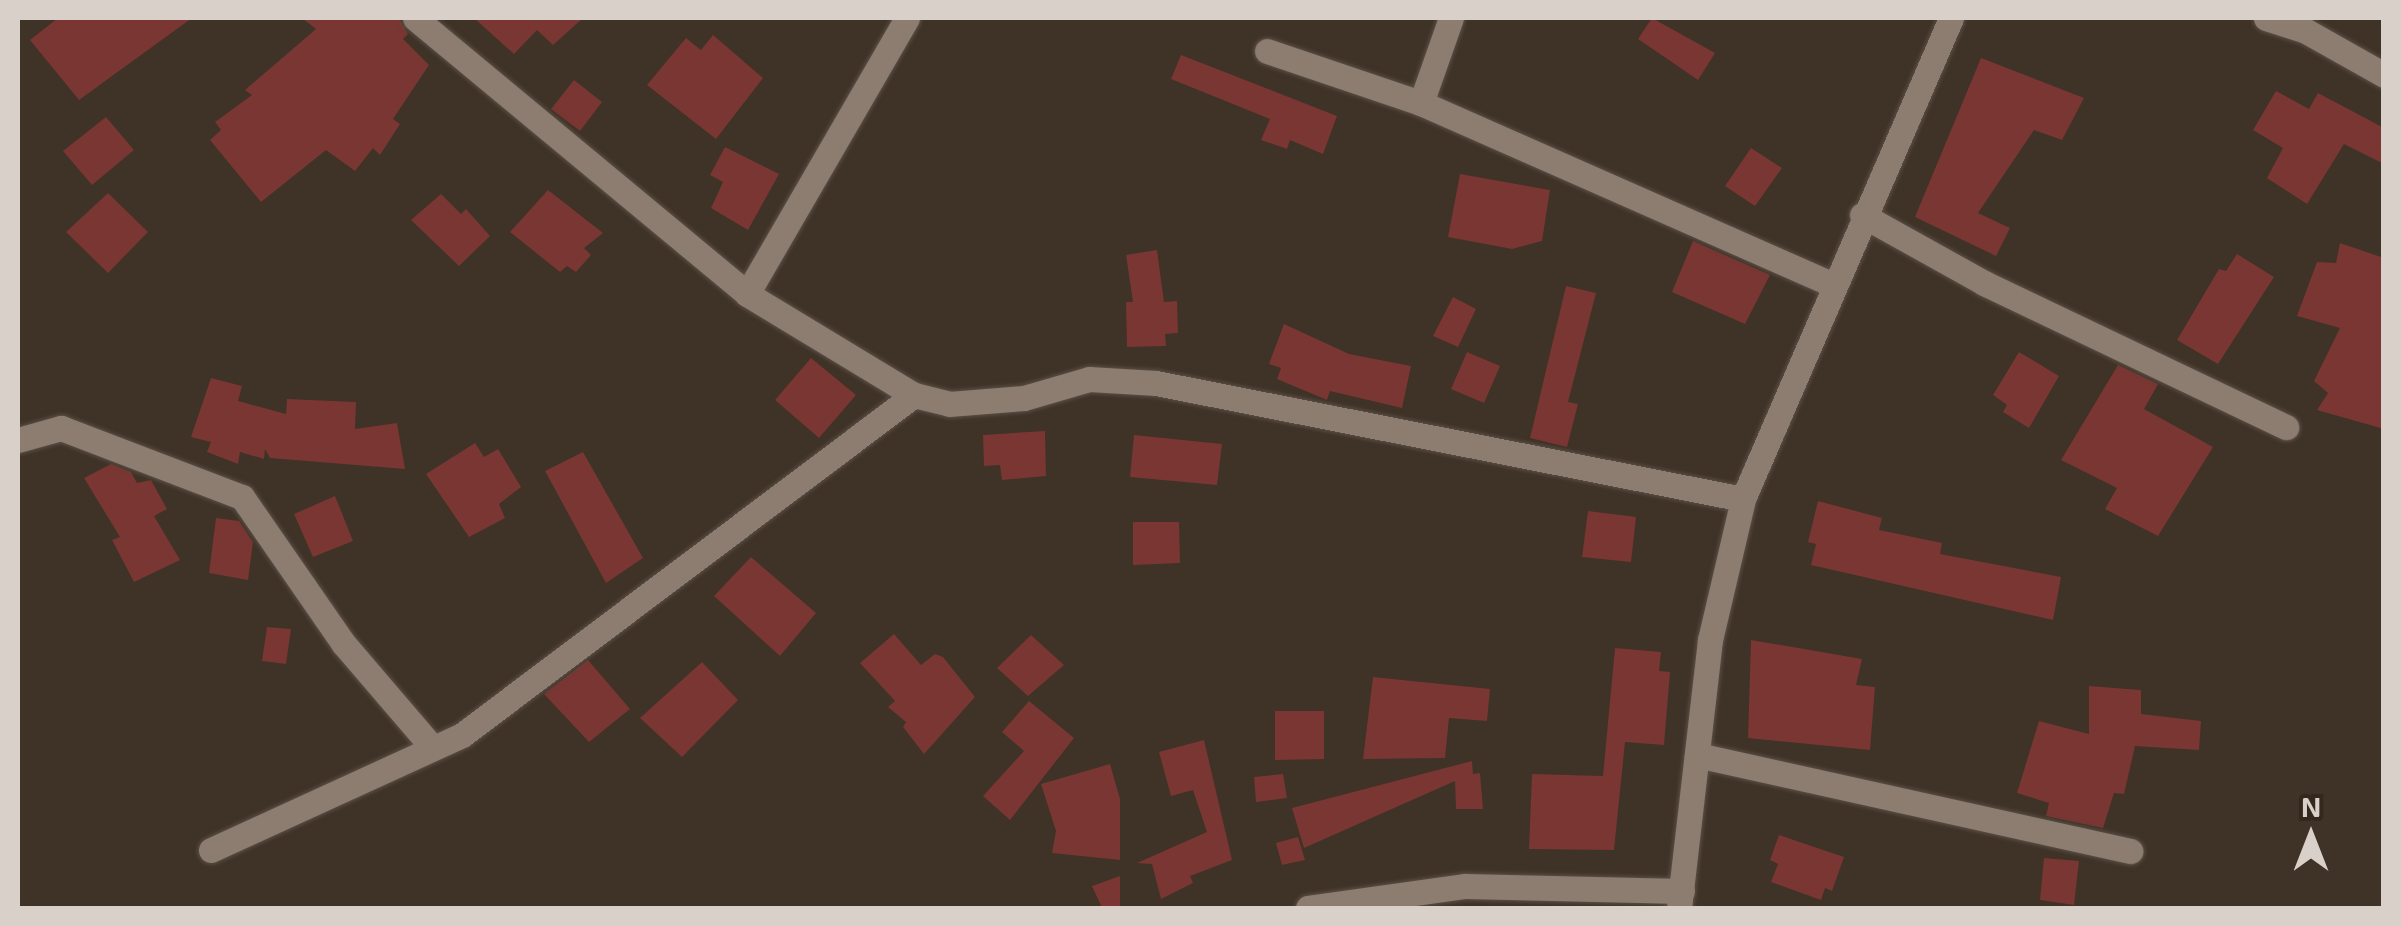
<!DOCTYPE html>
<style>
body{margin:0}
#map{position:relative;width:2401px;height:926px;overflow:hidden;background:#3f3226;font-family:"Exo 2",sans-serif}
div>[style]{position:absolute}
[style*='--x']{left:calc(var(--x)*1px);top:calc(var(--y)*1px);width:calc(var(--w)*1px);rotate:calc(var(--a)*1deg)}
.building>*{inset:0;background:#793633}
.roads{filter:drop-shadow(0 0 2px #5b5047) drop-shadow(0 0 2px #5b5047)}
.street>*{height:25px;margin:-12.5px;padding:0 12.5px;transform-origin:12.5px;border-radius:12.5px;background:#8c7d70}
.secondary>*{height:25px;margin:-12.5px;padding:0 12.5px;transform-origin:12.5px;border-radius:12.5px;background:#8c7d70}
span{translate:-50% -50%;white-space:nowrap;text-align:center;line-height:1.15;-webkit-text-stroke:8px #34281d;paint-order:stroke}
.frame{position:absolute;inset:0;border:20px solid #d8d0c9;pointer-events:none}
.north{position:absolute;left:2261px;top:786px;width:100px;height:100px;-webkit-text-stroke:8px #34281d;paint-order:stroke;rotate:0deg;font-size:28px;font-weight:700;line-height:40px;text-align:center;color:#d8d0c9}
.north::after{content:'';display:block;margin:auto;width:35px;height:45px;background:#d8d0c9;clip-path:polygon(50% 0,100% 100%,50% 72%,0 100%)}
</style>
<div id="map">
<div class="building">
<i style="clip-path:polygon(58px 18px,192px 18px,79px 100px,30px 40px)"></i>
<i style="clip-path:polygon(302px 18px,399px 18px,408px 34px,403px 39px,429px 65px,393px 119px,400px 124px,380px 155px,373px 148px,355px 171px,326px 150px,261px 202px,210px 140px,221px 130px,215px 122px,252px 95px,245px 90px,316px 29px)"></i>
<i style="clip-path:polygon(474px 18px,583px 18px,553px 45px,537px 30px,514px 54px)"></i>
<i style="clip-path:polygon(1652px 18px,1715px 53px,1698px 80px,1638px 39px)"></i>
<i style="clip-path:polygon(713px 35px,763px 78px,716px 139px,647px 85px,686px 38px,701px 50px)"></i>
<i style="clip-path:polygon(1181px 55px,1337px 116px,1323px 154px,1290px 140px,1287px 149px,1261px 140px,1270px 119px,1171px 79px)"></i>
<i style="clip-path:polygon(1981px 58px,2084px 98px,2062px 140px,2034px 130px,1978px 213px,2010px 228px,1996px 256px,1915px 217px)"></i>
<i style="clip-path:polygon(574px 80px,602px 102px,580px 131px,551px 109px)"></i>
<i style="clip-path:polygon(2276px 91px,2309px 109px,2318px 93px,2384px 128px,2384px 164px,2344px 144px,2307px 204px,2267px 178px,2283px 148px,2253px 130px)"></i>
<i style="clip-path:polygon(106px 117px,134px 150px,92px 185px,63px 151px)"></i>
<i style="clip-path:polygon(725px 147px,779px 174px,748px 230px,711px 208px,723px 182px,710px 175px)"></i>
<i style="clip-path:polygon(1751px 148px,1782px 168px,1755px 206px,1725px 186px)"></i>
<i style="clip-path:polygon(1460px 174px,1550px 190px,1542px 241px,1512px 249px,1448px 237px)"></i>
<i style="clip-path:polygon(548px 190px,603px 233px,584px 248px,591px 255px,576px 272px,567px 266px,560px 272px,510px 232px)"></i>
<i style="clip-path:polygon(108px 193px,148px 232px,108px 273px,66px 232px)"></i>
<i style="clip-path:polygon(441px 194px,461px 214px,466px 209px,490px 236px,459px 266px,411px 220px)"></i>
<i style="clip-path:polygon(1693px 241px,1770px 275px,1745px 324px,1672px 292px)"></i>
<i style="clip-path:polygon(2340px 243px,2384px 258px,2384px 429px,2317px 410px,2328px 393px,2314px 381px,2340px 328px,2297px 316px,2317px 262px,2336px 263px)"></i>
<i style="clip-path:polygon(1157px 250px,1164px 302px,1177px 301px,1178px 333px,1165px 334px,1166px 346px,1127px 347px,1126px 302px,1133px 302px,1126px 255px)"></i>
<i style="clip-path:polygon(2237px 254px,2274px 277px,2218px 364px,2177px 340px,2219px 269px,2226px 271px)"></i>
<i style="clip-path:polygon(1566px 286px,1596px 293px,1568px 402px,1578px 404px,1567px 447px,1530px 438px)"></i>
<i style="clip-path:polygon(1453px 297px,1476px 309px,1458px 347px,1433px 336px)"></i>
<i style="clip-path:polygon(1284px 324px,1349px 354px,1411px 366px,1402px 408px,1330px 391px,1327px 400px,1277px 379px,1281px 368px,1269px 364px)"></i>
<i style="clip-path:polygon(1467px 352px,1500px 366px,1484px 403px,1451px 389px)"></i>
<i style="clip-path:polygon(2019px 352px,2059px 376px,2029px 428px,2003px 412px,2007px 405px,1993px 395px)"></i>
<i style="clip-path:polygon(811px 358px,856px 395px,819px 438px,775px 400px)"></i>
<i style="clip-path:polygon(2118px 365px,2158px 384px,2144px 409px,2213px 447px,2158px 536px,2105px 509px,2117px 488px,2061px 460px)"></i>
<i style="clip-path:polygon(211px 378px,242px 386px,238px 401px,286px 414px,287px 399px,356px 402px,355px 429px,397px 423px,405px 469px,270px 458px,265px 449px,264px 459px,240px 452px,238px 464px,207px 452px,211px 442px,191px 437px)"></i>
<i style="clip-path:polygon(1045px 431px,1046px 476px,1002px 480px,1000px 465px,984px 466px,983px 435px)"></i>
<i style="clip-path:polygon(1134px 435px,1222px 444px,1217px 485px,1130px 477px)"></i>
<i style="clip-path:polygon(475px 443px,484px 457px,498px 449px,521px 487px,499px 504px,505px 518px,469px 537px,426px 474px)"></i>
<i style="clip-path:polygon(583px 452px,643px 558px,606px 583px,545px 471px)"></i>
<i style="clip-path:polygon(111px 464px,131px 472px,137px 483px,151px 480px,167px 509px,154px 516px,180px 560px,134px 582px,112px 540px,120px 537px,84px 478px)"></i>
<i style="clip-path:polygon(335px 496px,353px 541px,313px 557px,294px 514px)"></i>
<i style="clip-path:polygon(1818px 501px,1882px 518px,1879px 530px,1942px 543px,1940px 554px,2061px 577px,2053px 620px,1811px 565px,1816px 544px,1808px 542px)"></i>
<i style="clip-path:polygon(1588px 511px,1636px 517px,1631px 562px,1582px 557px)"></i>
<i style="clip-path:polygon(216px 518px,239px 521px,253px 542px,248px 580px,209px 573px)"></i>
<i style="clip-path:polygon(1133px 522px,1179px 522px,1180px 563px,1133px 565px)"></i>
<i style="clip-path:polygon(751px 557px,816px 613px,780px 656px,714px 596px)"></i>
<i style="clip-path:polygon(267px 627px,291px 629px,286px 664px,262px 661px)"></i>
<i style="clip-path:polygon(894px 634px,921px 665px,935px 654px,943px 657px,975px 697px,924px 754px,903px 727px,906px 722px,888px 707px,895px 701px,860px 663px)"></i>
<i style="clip-path:polygon(1031px 635px,1064px 665px,1028px 696px,997px 668px)"></i>
<i style="clip-path:polygon(1751px 640px,1862px 659px,1856px 685px,1875px 687px,1870px 750px,1748px 738px)"></i>
<i style="clip-path:polygon(1615px 648px,1661px 652px,1659px 671px,1670px 672px,1664px 745px,1625px 742px,1614px 850px,1529px 849px,1532px 774px,1603px 776px)"></i>
<i style="clip-path:polygon(588px 660px,630px 709px,589px 742px,544px 694px)"></i>
<i style="clip-path:polygon(702px 662px,738px 700px,682px 757px,640px 718px)"></i>
<i style="clip-path:polygon(1373px 677px,1490px 689px,1487px 721px,1449px 718px,1445px 758px,1363px 759px)"></i>
<i style="clip-path:polygon(2089px 686px,2141px 690px,2141px 714px,2201px 721px,2199px 750px,2135px 746px,2124px 794px,2114px 793px,2103px 828px,2046px 816px,2049px 803px,2017px 793px,2039px 721px,2089px 734px)"></i>
<i style="clip-path:polygon(1029px 701px,1074px 738px,1010px 820px,983px 796px,1024px 751px,1002px 732px)"></i>
<i style="clip-path:polygon(1275px 711px,1324px 711px,1324px 759px,1275px 760px)"></i>
<i style="clip-path:polygon(1204px 740px,1232px 860px,1190px 876px,1193px 883px,1161px 899px,1152px 864px,1137px 863px,1207px 832px,1193px 790px,1171px 796px,1159px 752px)"></i>
<i style="clip-path:polygon(1472px 761px,1473px 774px,1480px 773px,1483px 809px,1456px 809px,1455px 781px,1304px 848px,1292px 808px)"></i>
<i style="clip-path:polygon(1110px 764px,1120px 799px,1120px 860px,1052px 853px,1056px 831px,1041px 784px)"></i>
<i style="clip-path:polygon(1283px 774px,1287px 798px,1256px 802px,1254px 777px)"></i>
<i style="clip-path:polygon(1779px 835px,1844px 857px,1832px 891px,1825px 888px,1821px 900px,1771px 882px,1778px 864px,1770px 860px)"></i>
<i style="clip-path:polygon(1298px 837px,1305px 860px,1282px 865px,1276px 843px)"></i>
<i style="clip-path:polygon(2044px 858px,2079px 861px,2074px 905px,2040px 900px)"></i>
<i style="clip-path:polygon(1120px 876px,1120px 908px,1102px 908px,1092px 886px)"></i>
</div>
<div class="roads">
<div class="street">
<i style="--x:415;--y:18;--w:432;--a:39.7"></i>
<i style="--x:747;--y:294;--w:195;--a:31.2"></i>
<i style="--x:914;--y:395;--w:36;--a:14"></i>
<i style="--x:949;--y:404;--w:75;--a:-4.6"></i>
<i style="--x:1024;--y:398;--w:68;--a:-16.3"></i>
<i style="--x:1089;--y:379;--w:67;--a:3.4"></i>
<i style="--x:1156;--y:383;--w:598;--a:11.18"></i>
<i style="--x:2266;--y:18;--w:42;--a:18"></i>
<i style="--x:2306;--y:31;--w:90;--a:29.4"></i>
<i style="--x:1267;--y:51;--w:163;--a:18.7"></i>
<i style="--x:1421;--y:103;--w:450;--a:23.8"></i>
<i style="--x:1421;--y:103;--w:90;--a:-70.6"></i>
<i style="--x:1862;--y:215;--w:140;--a:29.1"></i>
<i style="--x:1984;--y:283;--w:335;--a:25.5"></i>
<i style="--x:747;--y:294;--w:319;--a:-59.9"></i>
<i style="--x:18;--y:440;--w:45;--a:-15.6"></i>
<i style="--x:61;--y:428;--w:194;--a:20.9"></i>
<i style="--x:242;--y:497;--w:178;--a:55.3"></i>
<i style="--x:343;--y:643;--w:138;--a:49.4"></i>
<i style="--x:1697;--y:755;--w:444;--a:12.5"></i>
<i style="--x:211;--y:850;--w:276;--a:-24.6"></i>
<i style="--x:462;--y:735;--w:566;--a:-36.95"></i>
<i style="--x:1308;--y:908;--w:159;--a:-8"></i>
<i style="--x:1465;--y:886;--w:217;--a:1.3"></i>
</div>
<div class="secondary">
<i style="--x:1679;--y:908;--w:270;--a:-83.4"></i>
<i style="--x:1710;--y:640;--w:145;--a:-76.8"></i>
<i style="--x:1743;--y:499;--w:524;--a:-66.61"></i>
</div>
</div>
<div class="frame"></div>
<div class="north">N</div>
</div>
